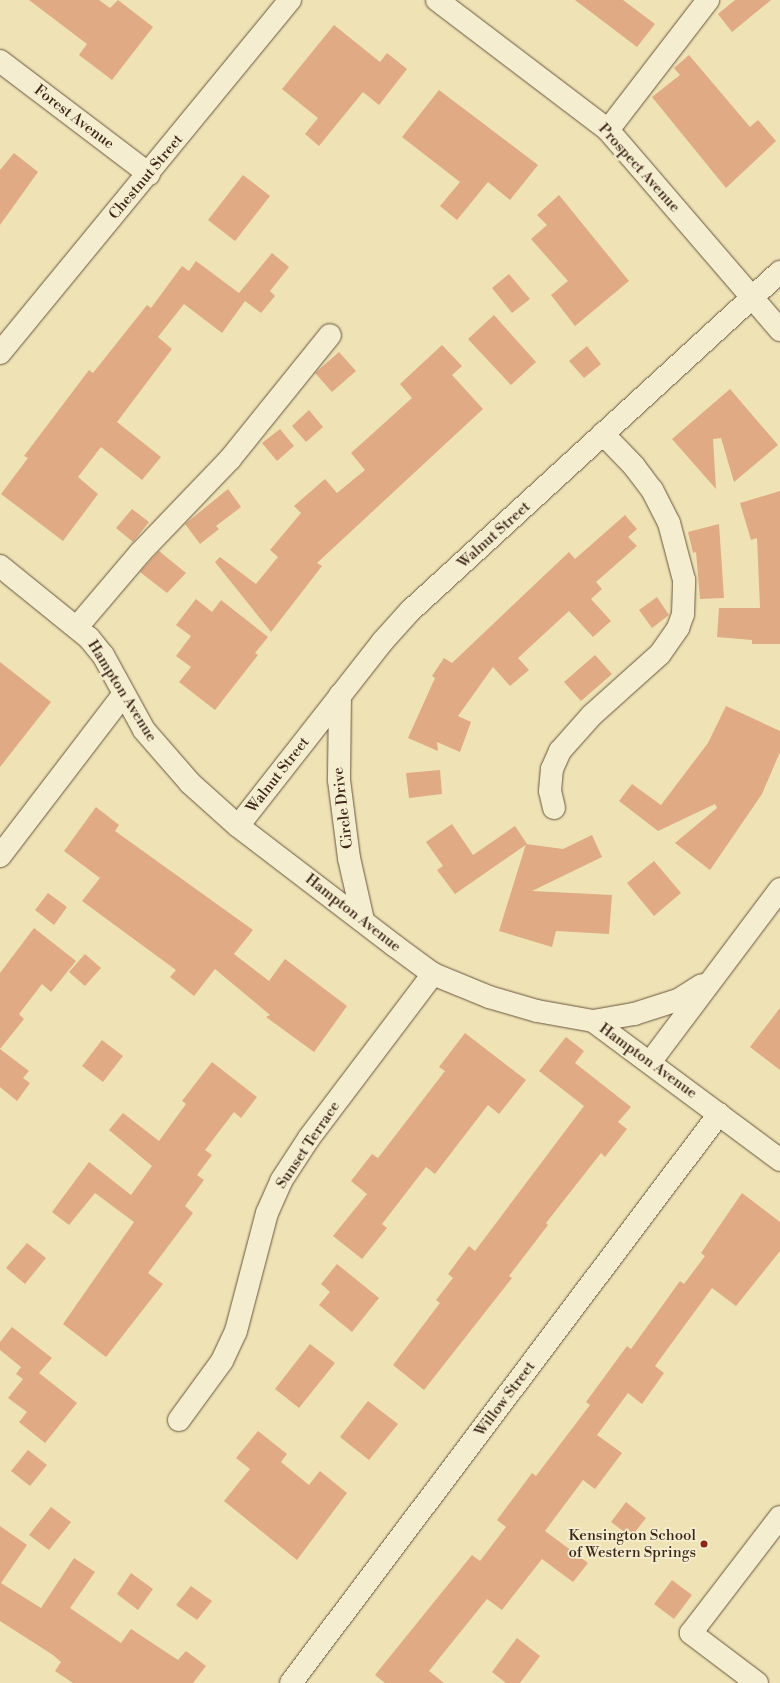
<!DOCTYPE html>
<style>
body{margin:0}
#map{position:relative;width:780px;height:1683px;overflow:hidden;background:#efe3b5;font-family:"Libre Bodoni",serif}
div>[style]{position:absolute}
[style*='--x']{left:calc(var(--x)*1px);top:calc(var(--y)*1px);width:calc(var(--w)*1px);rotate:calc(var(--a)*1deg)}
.building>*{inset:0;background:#dfaa84}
.roads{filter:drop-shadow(0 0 1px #68553f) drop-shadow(0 0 1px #68553f)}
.minor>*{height:22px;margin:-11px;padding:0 11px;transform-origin:11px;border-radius:11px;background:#f5edcf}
.dots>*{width:11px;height:11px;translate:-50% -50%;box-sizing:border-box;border:2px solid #f5edcf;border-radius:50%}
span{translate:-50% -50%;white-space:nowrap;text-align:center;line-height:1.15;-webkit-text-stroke:3.5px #f5edcf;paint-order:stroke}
.street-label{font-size:15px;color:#3b2618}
.poi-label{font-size:15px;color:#3b2618}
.right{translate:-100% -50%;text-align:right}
</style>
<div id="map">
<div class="building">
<i style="clip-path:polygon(29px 0,99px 0,110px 8px,118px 0,153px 27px,112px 80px,79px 55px,87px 44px)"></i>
<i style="clip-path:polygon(575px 0,623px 0,655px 24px,637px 47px)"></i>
<i style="clip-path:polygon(735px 0,771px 0,732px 32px,718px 14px)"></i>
<i style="clip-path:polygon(334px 25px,380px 62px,387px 53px,407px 69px,379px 105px,363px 92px,319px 146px,305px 134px,318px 118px,282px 89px)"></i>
<i style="clip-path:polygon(689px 55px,750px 127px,758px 120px,776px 141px,726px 188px,652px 97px,680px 75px,674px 68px)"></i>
<i style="clip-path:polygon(439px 90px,538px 165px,510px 200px,488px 182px,457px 220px,440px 206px,460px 182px,402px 137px)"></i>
<i style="clip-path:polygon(14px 153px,38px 172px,0 225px,0 170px)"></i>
<i style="clip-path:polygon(243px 175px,270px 196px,235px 241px,208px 220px)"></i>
<i style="clip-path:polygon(559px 195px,629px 281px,575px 326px,551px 295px,568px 281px,531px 239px,547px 225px,537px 215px)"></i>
<i style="clip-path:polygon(272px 253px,289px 267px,270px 291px,275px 296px,261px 313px,245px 301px,222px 333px,184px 304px,158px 337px,172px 349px,117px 422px,161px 457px,142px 480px,101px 447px,78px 477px,98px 494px,63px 541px,1px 494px,28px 458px,24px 456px,89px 370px,93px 373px,147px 305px,151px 308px,182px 266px,189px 271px,196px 261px,239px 293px)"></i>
<i style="clip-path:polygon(509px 274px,530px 299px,512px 313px,492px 288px)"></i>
<i style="clip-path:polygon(494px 315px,536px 362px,511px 385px,468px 339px)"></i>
<i style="clip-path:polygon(442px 345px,462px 366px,452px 375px,483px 409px,317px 563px,322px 566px,271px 632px,215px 562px,220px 557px,256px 584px,278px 557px,270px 550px,301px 513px,294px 506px,325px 479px,337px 493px,365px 470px,351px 453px,412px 398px,400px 384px)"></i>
<i style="clip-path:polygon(587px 346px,601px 364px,584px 378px,569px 361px)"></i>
<i style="clip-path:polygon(339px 352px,356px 371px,332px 392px,315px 373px)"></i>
<i style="clip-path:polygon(730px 389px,778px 445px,734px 482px,721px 438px,713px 439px,716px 489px,672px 439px)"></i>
<i style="clip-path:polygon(309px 410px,323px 427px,306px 442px,292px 426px)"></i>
<i style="clip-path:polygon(280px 429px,294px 446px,277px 461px,262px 443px)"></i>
<i style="clip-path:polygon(228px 489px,241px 507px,216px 526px,219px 529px,200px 544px,185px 524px)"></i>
<i style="clip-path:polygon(780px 491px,780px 644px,752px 644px,752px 640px,717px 637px,719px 608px,760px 608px,757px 538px,751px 540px,740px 503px)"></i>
<i style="clip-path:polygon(132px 509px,149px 522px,133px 542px,116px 528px)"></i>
<i style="clip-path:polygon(625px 515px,637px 529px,628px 537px,637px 546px,596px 582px,602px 589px,591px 599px,611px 621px,593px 637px,569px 611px,518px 658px,529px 670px,510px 686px,493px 667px,458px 716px,471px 722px,460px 752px,437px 742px,438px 751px,408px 738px,435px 678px,432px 676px,444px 658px,452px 663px,569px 552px,575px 559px)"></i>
<i style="clip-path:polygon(719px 524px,724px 598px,700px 599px,696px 552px,693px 553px,688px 532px)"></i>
<i style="clip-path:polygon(159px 551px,186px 573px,167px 593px,140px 572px)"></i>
<i style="clip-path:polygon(657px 597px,669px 615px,652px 628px,639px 610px)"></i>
<i style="clip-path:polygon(196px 599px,212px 612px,221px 600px,268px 637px,255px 653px,258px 655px,215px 710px,179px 682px,191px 667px,176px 656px,191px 636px,176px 625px)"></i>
<i style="clip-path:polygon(595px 655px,612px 674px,581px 701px,564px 682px)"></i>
<i style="clip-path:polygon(0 662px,51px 702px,0 767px)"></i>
<i style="clip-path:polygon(726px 706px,780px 731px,780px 752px,762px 794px,710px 870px,675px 843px,717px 808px,715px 804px,658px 831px,619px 801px,632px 784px,661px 805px,708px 743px)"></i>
<i style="clip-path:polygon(440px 770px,442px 794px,409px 798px,406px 773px)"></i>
<i style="clip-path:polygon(96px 807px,119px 825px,115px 831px,253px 930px,234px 954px,269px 981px,285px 959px,347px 1006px,314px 1052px,266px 1017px,270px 1015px,215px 969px,194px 996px,170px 977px,176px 970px,82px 901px,100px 878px,64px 851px)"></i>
<i style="clip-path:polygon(452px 824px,473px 855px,515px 826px,527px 844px,455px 894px,437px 870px,443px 866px,426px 842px)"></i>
<i style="clip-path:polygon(592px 835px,602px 857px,532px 891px,612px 895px,609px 934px,556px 931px,552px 947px,499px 931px,526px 844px,563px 849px)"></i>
<i style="clip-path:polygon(654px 861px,681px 893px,654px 916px,627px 883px)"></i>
<i style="clip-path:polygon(48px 893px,67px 907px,54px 925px,35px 910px)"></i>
<i style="clip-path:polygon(34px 928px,76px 961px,51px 992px,42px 984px,19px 1014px,24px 1019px,0 1049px,29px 1071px,23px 1078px,30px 1083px,17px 1101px,0 1087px,0 973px)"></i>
<i style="clip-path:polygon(85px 954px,101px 968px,85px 986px,69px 972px)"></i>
<i style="clip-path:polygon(780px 1008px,780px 1070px,750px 1047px)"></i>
<i style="clip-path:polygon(465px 1033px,526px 1080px,499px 1114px,488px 1105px,435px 1174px,426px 1167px,382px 1224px,387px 1228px,362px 1259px,333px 1236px,367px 1194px,351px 1181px,372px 1154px,378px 1158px,445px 1071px,439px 1067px)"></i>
<i style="clip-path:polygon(566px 1037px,584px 1051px,575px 1063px,631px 1107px,618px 1122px,627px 1129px,605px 1157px,601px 1153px,546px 1223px,548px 1225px,509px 1276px,512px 1278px,424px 1390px,393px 1365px,440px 1303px,436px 1300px,453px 1278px,448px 1274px,469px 1246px,475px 1251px,584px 1106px,539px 1071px)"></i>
<i style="clip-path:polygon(102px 1040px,123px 1056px,103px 1082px,82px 1066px)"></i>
<i style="clip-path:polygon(212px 1062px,257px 1097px,241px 1118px,234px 1112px,205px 1150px,212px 1155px,197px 1175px,204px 1180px,185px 1206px,193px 1213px,148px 1273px,163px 1284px,106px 1357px,63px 1324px,134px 1222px,95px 1193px,69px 1225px,52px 1212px,89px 1162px,131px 1195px,152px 1166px,109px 1130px,123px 1113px,159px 1141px,186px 1104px,182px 1101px)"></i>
<i style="clip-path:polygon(742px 1193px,780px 1222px,780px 1251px,736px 1306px,712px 1288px,655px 1366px,664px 1373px,642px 1404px,628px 1393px,597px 1435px,622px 1453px,595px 1489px,583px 1480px,545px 1531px,588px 1563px,573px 1582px,542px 1559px,502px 1610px,487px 1599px,429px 1671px,444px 1683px,385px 1683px,375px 1675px,472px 1555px,480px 1561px,506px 1527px,497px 1520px,532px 1473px,536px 1476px,590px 1405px,586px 1402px,627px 1346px,631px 1349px,680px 1281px,684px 1284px,705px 1256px,701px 1253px)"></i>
<i style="clip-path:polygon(27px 1243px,46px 1258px,25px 1284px,6px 1268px)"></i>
<i style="clip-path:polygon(337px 1264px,379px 1298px,352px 1332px,319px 1305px,330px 1292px,321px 1284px)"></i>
<i style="clip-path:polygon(12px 1327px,52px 1358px,39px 1373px,77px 1403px,45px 1443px,19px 1422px,27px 1412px,8px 1398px,23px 1379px,16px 1374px,21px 1367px,0 1350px,0 1342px)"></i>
<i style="clip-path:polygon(310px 1344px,335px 1363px,299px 1408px,275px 1389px)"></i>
<i style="clip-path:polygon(368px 1401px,398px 1424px,369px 1460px,340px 1437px)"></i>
<i style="clip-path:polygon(258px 1431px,287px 1454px,281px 1462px,309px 1485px,320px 1471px,347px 1493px,297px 1560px,224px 1501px,250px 1469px,236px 1458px)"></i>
<i style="clip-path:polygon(28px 1450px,47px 1465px,30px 1486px,11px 1471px)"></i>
<i style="clip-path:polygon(626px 1502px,646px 1518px,631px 1537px,611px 1522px)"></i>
<i style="clip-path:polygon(51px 1507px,71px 1522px,49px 1550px,29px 1535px)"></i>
<i style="clip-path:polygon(0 1526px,27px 1545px,1px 1583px,41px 1608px,74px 1558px,95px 1572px,70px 1608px,121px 1643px,131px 1629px,178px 1660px,186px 1651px,206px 1666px,193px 1683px,73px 1683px,55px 1671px,61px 1662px,53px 1655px,0 1621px)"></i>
<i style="clip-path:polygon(131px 1573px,153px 1589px,138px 1610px,117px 1594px)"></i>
<i style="clip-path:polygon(672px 1580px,692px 1595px,674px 1619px,654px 1604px)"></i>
<i style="clip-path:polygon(191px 1586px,212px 1601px,197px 1620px,176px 1605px)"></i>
<i style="clip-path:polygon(517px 1638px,540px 1656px,520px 1683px,506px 1683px,492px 1672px)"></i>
</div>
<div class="roads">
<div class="minor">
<i style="--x:437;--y:0;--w:215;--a:37.2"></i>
<i style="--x:608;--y:130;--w:264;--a:49.3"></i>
<i style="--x:0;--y:61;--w:187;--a:37.2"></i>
<i style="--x:608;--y:130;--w:164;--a:-52.4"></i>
<i style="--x:0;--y:353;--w:457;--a:-50.6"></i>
<i style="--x:0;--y:566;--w:114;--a:39"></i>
<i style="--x:89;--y:638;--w:22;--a:51"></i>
<i style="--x:103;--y:655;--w:85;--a:61.3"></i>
<i style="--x:144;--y:730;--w:70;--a:49"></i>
<i style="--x:190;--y:783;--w:64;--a:41.9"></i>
<i style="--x:238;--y:826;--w:198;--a:37.4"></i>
<i style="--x:395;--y:946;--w:47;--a:36.4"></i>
<i style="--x:433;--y:974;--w:61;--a:22.3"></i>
<i style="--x:489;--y:997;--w:50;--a:16.3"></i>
<i style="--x:537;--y:1011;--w:57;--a:10.1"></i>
<i style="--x:593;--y:1021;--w:233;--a:36.6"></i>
<i style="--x:77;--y:627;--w:97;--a:-49.6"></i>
<i style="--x:140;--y:553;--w:130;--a:-46.2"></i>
<i style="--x:230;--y:459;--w:159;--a:-51.1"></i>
<i style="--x:340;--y:695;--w:85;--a:90.7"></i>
<i style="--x:339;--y:780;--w:79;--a:82.7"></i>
<i style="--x:349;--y:858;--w:64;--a:77.3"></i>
<i style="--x:554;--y:808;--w:17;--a:-103"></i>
<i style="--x:550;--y:791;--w:22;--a:-85"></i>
<i style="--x:552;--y:769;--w:20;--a:-66"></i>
<i style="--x:560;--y:751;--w:48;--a:-48.4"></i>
<i style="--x:592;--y:715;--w:91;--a:-41.9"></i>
<i style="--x:660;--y:654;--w:32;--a:-55"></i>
<i style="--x:678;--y:628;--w:15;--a:-70"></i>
<i style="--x:683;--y:614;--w:34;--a:-88"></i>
<i style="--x:684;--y:580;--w:59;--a:-104.7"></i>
<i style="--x:669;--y:523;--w:37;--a:-117"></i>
<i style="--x:652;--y:490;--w:30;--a:-127"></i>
<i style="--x:634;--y:466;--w:45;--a:-134.1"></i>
<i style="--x:238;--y:826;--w:235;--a:-51.9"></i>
<i style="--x:383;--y:641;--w:40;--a:-48"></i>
<i style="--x:410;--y:611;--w:502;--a:-42.5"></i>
<i style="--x:0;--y:856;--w:203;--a:-52.6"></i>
<i style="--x:593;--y:1021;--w:42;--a:-9.7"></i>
<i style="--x:634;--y:1014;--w:46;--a:-17.7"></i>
<i style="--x:678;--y:1000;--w:28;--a:-32"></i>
<i style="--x:651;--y:1061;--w:215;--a:-53.1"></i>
<i style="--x:179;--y:1420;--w:73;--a:-53.9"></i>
<i style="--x:222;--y:1361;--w:33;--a:-65"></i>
<i style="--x:236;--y:1331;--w:122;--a:-75.3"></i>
<i style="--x:267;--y:1213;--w:35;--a:-66"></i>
<i style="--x:281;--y:1181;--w:51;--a:-56.9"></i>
<i style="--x:309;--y:1138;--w:206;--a:-52.9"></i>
<i style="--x:291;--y:1683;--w:712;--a:-53.05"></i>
<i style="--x:757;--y:1683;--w:83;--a:-142.9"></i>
<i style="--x:691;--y:1633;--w:146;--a:-52.5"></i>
</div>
</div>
<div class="dots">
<i style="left:704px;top:1544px;background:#8f2418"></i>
</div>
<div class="street-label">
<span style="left:74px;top:117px;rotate:37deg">Forest Avenue</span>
<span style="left:639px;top:168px;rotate:48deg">Prospect Avenue</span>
<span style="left:146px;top:177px;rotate:-50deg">Chestnut Street</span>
<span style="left:494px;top:535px;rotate:-42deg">Walnut Street</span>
<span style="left:122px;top:691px;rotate:58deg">Hampton Avenue</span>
<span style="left:278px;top:775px;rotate:-52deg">Walnut Street</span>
<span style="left:343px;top:808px;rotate:-97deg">Circle Drive</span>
<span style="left:353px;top:913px;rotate:38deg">Hampton Avenue</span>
<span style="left:648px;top:1061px;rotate:36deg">Hampton Avenue</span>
<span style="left:308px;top:1145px;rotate:-56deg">Sunset Terrace</span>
<span style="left:505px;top:1399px;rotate:-53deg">Willow Street</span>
</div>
<div class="poi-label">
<span class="right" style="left:696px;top:1544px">Kensington School<br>of Western Springs</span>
</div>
</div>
